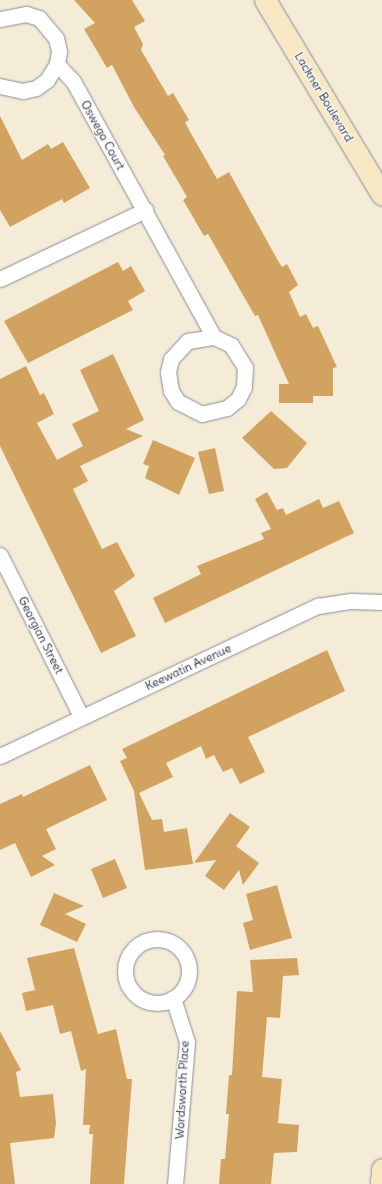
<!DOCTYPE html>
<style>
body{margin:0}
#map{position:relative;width:382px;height:1184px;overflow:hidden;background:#f5ecd7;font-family:Delius,sans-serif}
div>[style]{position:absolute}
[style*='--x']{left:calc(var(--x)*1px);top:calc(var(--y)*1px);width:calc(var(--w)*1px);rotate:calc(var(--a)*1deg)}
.building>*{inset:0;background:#d2a260}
.roads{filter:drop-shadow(0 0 1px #888e9a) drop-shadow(0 0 1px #888e9a)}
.street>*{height:15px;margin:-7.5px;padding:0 7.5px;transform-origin:7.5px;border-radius:7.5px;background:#fff}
.street>.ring{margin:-7.5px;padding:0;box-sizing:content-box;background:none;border:15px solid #fff;border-radius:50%}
.secondary>*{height:21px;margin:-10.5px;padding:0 10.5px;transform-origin:10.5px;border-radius:10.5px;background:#f7e8c3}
span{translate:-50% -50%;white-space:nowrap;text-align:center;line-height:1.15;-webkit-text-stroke:3px #fbf7ec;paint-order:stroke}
.street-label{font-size:12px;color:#1b2f5e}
</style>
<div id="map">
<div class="building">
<i style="clip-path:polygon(74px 0,132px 0,145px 21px,134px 27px,143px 44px,141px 50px,168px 96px,173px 93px,189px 120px,185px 122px,189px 130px,217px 179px,229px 172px,277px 259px,282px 267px,287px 264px,298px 285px,289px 292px,300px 317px,306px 314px,313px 328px,318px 326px,337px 367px,333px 368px,333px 396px,313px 396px,313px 403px,279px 403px,279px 384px,289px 384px,258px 315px,255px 316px,208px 234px,204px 236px,183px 200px,187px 197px,163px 156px,165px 155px,134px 107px,112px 65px,107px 68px,84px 29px,95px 23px)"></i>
<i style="clip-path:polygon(0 116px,22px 160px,48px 144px,51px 149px,63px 142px,90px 188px,64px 203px,62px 199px,10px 227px,0 210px)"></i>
<i style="clip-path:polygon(118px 262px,123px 271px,131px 266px,145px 291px,128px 301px,133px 310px,28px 363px,4px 321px)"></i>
<i style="clip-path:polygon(113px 354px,144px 420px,126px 429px,143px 436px,80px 466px,88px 481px,73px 489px,102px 549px,117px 542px,135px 576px,114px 591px,136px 636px,101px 653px,0 446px,0 379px,26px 366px,40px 395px,44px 393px,54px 414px,37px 423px,57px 460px,83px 446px,72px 424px,99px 411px,80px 370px)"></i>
<i style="clip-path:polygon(271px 411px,307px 443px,287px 468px,274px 469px,242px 438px)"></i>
<i style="clip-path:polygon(153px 440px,195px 458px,179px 495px,145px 478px,149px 466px,143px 464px)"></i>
<i style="clip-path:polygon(215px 448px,224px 491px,209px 494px,198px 452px)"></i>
<i style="clip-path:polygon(267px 492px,277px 510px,283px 508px,286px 515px,319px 499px,323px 508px,339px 501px,354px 533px,165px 623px,153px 598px,201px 574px,197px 566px,264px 539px,261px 533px,271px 529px,255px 499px)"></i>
<i style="clip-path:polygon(327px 650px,345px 691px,248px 737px,265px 772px,240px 784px,232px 768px,223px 772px,214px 755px,206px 759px,201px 746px,166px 763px,173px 777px,139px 793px,152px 820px,162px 819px,164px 832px,187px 828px,193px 864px,145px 870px,134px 791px,120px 761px,127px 758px,122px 749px)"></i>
<i style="clip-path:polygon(90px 765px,107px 800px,46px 829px,56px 849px,42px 856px,55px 865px,31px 877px,15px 843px,0 850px,0 804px,22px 794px,23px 797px)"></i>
<i style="clip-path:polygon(230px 813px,250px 827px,236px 846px,259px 863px,243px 885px,239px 870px,224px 890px,205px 876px,216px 860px,194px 863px)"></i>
<i style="clip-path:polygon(115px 859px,127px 888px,103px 898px,91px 869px)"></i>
<i style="clip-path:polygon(277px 885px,292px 938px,250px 950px,243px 923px,253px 920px,246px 894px)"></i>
<i style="clip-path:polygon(54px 893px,84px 906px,65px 914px,86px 924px,77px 942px,40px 925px)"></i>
<i style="clip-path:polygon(74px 948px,98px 1034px,116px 1029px,127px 1079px,132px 1079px,124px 1184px,90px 1184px,93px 1134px,89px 1134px,90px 1125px,83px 1125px,86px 1069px,81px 1071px,71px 1031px,60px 1034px,53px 1005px,26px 1011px,22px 993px,35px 990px,27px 958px)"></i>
<i style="clip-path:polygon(297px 958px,299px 975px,283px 976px,280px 1018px,267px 1017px,262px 1077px,282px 1079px,278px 1123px,299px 1125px,297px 1152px,274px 1153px,271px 1184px,219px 1184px,221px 1159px,225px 1159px,229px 1114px,226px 1114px,229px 1075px,232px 1075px,237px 991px,253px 992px,250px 960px)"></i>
<i style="clip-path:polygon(0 1031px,21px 1070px,16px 1072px,20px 1097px,53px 1094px,56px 1123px,54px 1138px,10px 1143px,15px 1184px,0 1184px)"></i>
</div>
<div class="roads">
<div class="street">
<i style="--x:0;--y:19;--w:26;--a:-11"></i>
<i style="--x:26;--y:14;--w:14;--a:17"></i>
<i style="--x:39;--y:18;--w:26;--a:50"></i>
<i style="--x:56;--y:38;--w:13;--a:77"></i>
<i style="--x:59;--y:51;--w:13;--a:99"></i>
<i style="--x:57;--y:64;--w:19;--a:122"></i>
<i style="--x:47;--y:80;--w:14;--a:144"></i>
<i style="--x:36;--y:88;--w:13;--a:167"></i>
<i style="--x:23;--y:91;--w:24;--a:-168"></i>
<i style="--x:57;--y:64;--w:23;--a:47"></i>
<i style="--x:73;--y:81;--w:292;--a:61.2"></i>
<i style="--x:214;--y:337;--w:19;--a:25"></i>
<i style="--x:231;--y:345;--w:26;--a:58"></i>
<i style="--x:245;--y:367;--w:20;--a:93"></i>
<i style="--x:244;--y:387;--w:13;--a:117"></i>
<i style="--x:238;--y:399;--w:14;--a:141"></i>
<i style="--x:227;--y:408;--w:26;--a:167"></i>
<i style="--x:202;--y:414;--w:27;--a:-153"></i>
<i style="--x:178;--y:402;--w:13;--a:-122"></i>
<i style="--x:171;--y:391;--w:19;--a:-99"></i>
<i style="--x:168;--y:372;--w:13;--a:-77"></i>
<i style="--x:171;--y:359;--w:25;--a:-47"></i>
<i style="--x:188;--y:341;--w:26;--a:-9"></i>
<i style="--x:0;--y:279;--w:161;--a:-25.4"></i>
<i style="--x:0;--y:555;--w:180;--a:63.3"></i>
<i style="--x:0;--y:756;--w:352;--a:-25.3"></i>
<i style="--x:318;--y:606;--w:33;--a:-9"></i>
<i style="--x:351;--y:601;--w:31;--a:2"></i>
<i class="ring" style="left:125px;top:939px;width:49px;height:49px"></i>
<i style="--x:173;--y:998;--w:46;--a:72.3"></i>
<i style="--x:187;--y:1042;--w:143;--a:94.8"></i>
</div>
<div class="secondary">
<i style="--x:265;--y:0;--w:227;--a:59"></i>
<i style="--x:381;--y:1184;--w:15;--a:-86"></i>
</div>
</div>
<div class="street-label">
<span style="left:324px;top:97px;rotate:59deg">Lackner Boulevard</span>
<span style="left:103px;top:135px;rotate:61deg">Oswego Court</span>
<span style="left:41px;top:635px;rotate:63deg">Georgian Street</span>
<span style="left:188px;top:667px;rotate:-25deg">Keewatin Avenue</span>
<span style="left:182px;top:1090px;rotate:-87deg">Wordsworth Place</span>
</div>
</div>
